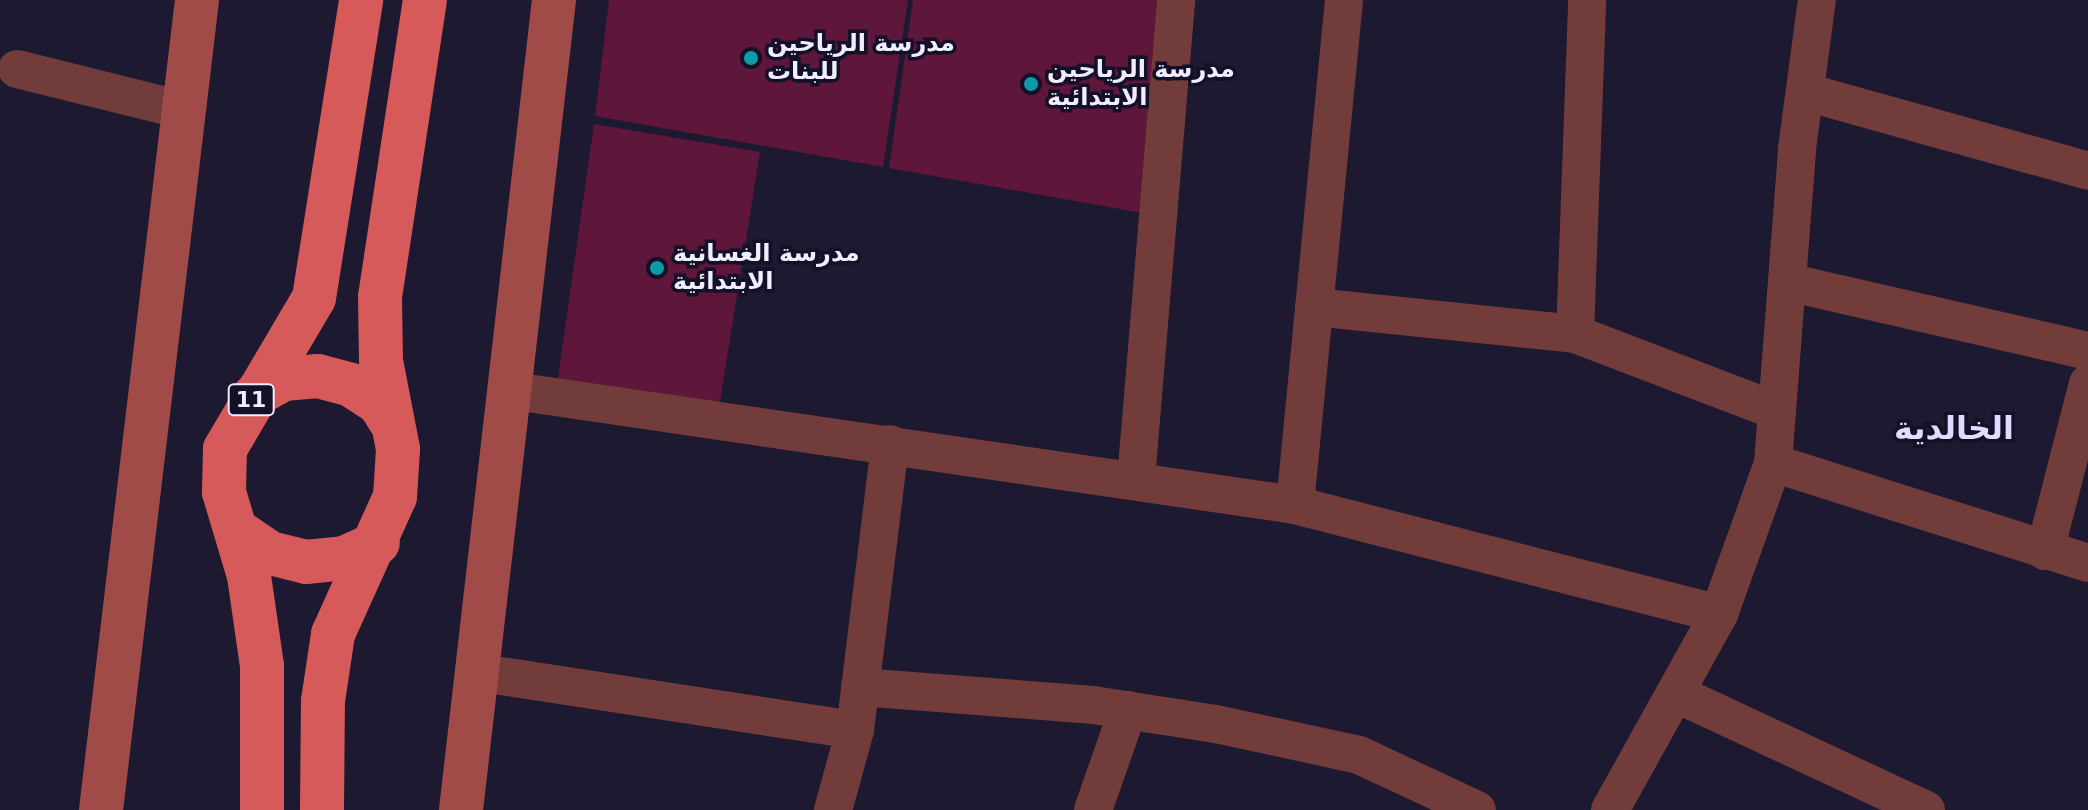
<!DOCTYPE html>
<meta charset="utf-8">
<style>
body{margin:0}
#map{position:relative;width:2088px;height:810px;overflow:hidden;background:#1c1931;font-family:"DejaVu Sans","Noto Sans Arabic",sans-serif}
div>[style]{position:absolute}
[style*='--x']{left:calc(var(--x)*1px);top:calc(var(--y)*1px);width:calc(var(--w)*1px);rotate:calc(var(--a)*1deg)}
.building>*{inset:0;background:#5e163b}
.minor>*{height:38px;margin:-19px;padding:0 19px;transform-origin:19px;border-radius:19px;background:#723c3a}
.secondary>*{height:44px;margin:-22px;padding:0 22px;transform-origin:22px;border-radius:22px;background:#a14b48}
.trunk>*{height:44px;margin:-22px;padding:0 22px;transform-origin:22px;border-radius:22px;background:#d65a59}
.dots>*{width:22px;height:22px;translate:-50% -50%;box-sizing:border-box;border:4px solid #131027;border-radius:50%}
span{translate:-50% -50%;white-space:nowrap;text-align:center;line-height:1.15;-webkit-text-stroke:7px #131027;paint-order:stroke}
.shield-label span{padding:2px 6px;background:#131027;border:2px solid;border-radius:6px;-webkit-text-stroke-width:0}
.shield-label{font-size:22px;color:#efeeff;font-weight:700}
.poi-label{font-size:24px;color:#efeeff;font-weight:700}
.left{translate:0 -50%;text-align:left}
.district-label{font-size:32px;color:#dfddff;font-weight:700}
</style>
<div id="map">
<div class="building">
<i style="clip-path:polygon(609px 0,908px 0,883px 167px,595px 116px)"></i>
<i style="clip-path:polygon(913px 0,1168px 0,1148px 214px,889px 168px)"></i>
<i style="clip-path:polygon(594px 124px,760px 152px,719px 408px,557px 384px)"></i>
</div>
<div class="minor">
<i style="--x:17;--y:69;--w:171;--a:13.9"></i>
<i style="--x:1806;--y:92;--w:293;--a:15.6"></i>
<i style="--x:1787;--y:282;--w:309;--a:12.9"></i>
<i style="--x:1314;--y:307;--w:262;--a:5.9"></i>
<i style="--x:1575;--y:334;--w:216;--a:20.9"></i>
<i style="--x:1575;--y:334;--w:334;--a:-87.9"></i>
<i style="--x:507;--y:390;--w:796;--a:8.3"></i>
<i style="--x:1295;--y:505;--w:438;--a:14.4"></i>
<i style="--x:1773;--y:463;--w:330;--a:17.6"></i>
<i style="--x:1136;--y:479;--w:481;--a:-85.2"></i>
<i style="--x:1295;--y:505;--w:507;--a:-84.46"></i>
<i style="--x:2045;--y:551;--w:173;--a:-75.6"></i>
<i style="--x:475;--y:672;--w:384;--a:8.7"></i>
<i style="--x:860;--y:687;--w:234;--a:4.4"></i>
<i style="--x:1093;--y:705;--w:124;--a:8.8"></i>
<i style="--x:1216;--y:724;--w:146;--a:12.2"></i>
<i style="--x:1359;--y:755;--w:130;--a:25"></i>
<i style="--x:1675;--y:693;--w:277;--a:25"></i>
<i style="--x:833;--y:810;--w:83;--a:-74.6"></i>
<i style="--x:855;--y:730;--w:288;--a:-83"></i>
<i style="--x:1093;--y:810;--w:106;--a:-70.7"></i>
<i style="--x:1610;--y:810;--w:224;--a:-60.9"></i>
<i style="--x:1719;--y:614;--w:160;--a:-70.3"></i>
<i style="--x:1773;--y:463;--w:315;--a:-85.6"></i>
<i style="--x:1797;--y:149;--w:150;--a:-82.4"></i>
</div>
<div class="secondary">
<i style="--x:101;--y:810;--w:816;--a:-83.24"></i>
<i style="--x:461;--y:810;--w:815;--a:-83.45"></i>
</div>
<div class="trunk">
<i style="--x:255;--y:395;--w:33;--a:-29"></i>
<i style="--x:284;--y:379;--w:34;--a:-5"></i>
<i style="--x:318;--y:376;--w:34;--a:15"></i>
<i style="--x:351;--y:385;--w:33;--a:33"></i>
<i style="--x:379;--y:403;--w:26;--a:58"></i>
<i style="--x:239;--y:532;--w:37;--a:34"></i>
<i style="--x:270;--y:553;--w:37;--a:14"></i>
<i style="--x:306;--y:562;--w:38;--a:-6"></i>
<i style="--x:344;--y:558;--w:37;--a:-24"></i>
<i style="--x:262;--y:810;--w:144;--a:-90"></i>
<i style="--x:262;--y:666;--w:91;--a:-98.2"></i>
<i style="--x:249;--y:576;--w:88;--a:-106.6"></i>
<i style="--x:224;--y:492;--w:43;--a:-88.7"></i>
<i style="--x:225;--y:449;--w:175;--a:-59.5"></i>
<i style="--x:314;--y:298;--w:302;--a:-81"></i>
<i style="--x:322;--y:810;--w:109;--a:-89.5"></i>
<i style="--x:323;--y:701;--w:68;--a:-81.5"></i>
<i style="--x:333;--y:634;--w:150;--a:-65.7"></i>
<i style="--x:395;--y:497;--w:48;--a:-86.4"></i>
<i style="--x:398;--y:449;--w:90;--a:-100.9"></i>
<i style="--x:381;--y:361;--w:64;--a:-90.9"></i>
<i style="--x:380;--y:297;--w:300;--a:-81.4"></i>
</div>
<div class="dots">
<i style="left:751px;top:58px;background:#0f9aa8"></i>
<i style="left:1031px;top:84px;background:#0f9aa8"></i>
<i style="left:657px;top:268px;background:#0f9aa8"></i>
</div>
<div class="shield-label">
<span style="left:251px;top:400px">11</span>
</div>
<div class="poi-label">
<span class="left" style="left:767px;top:58px">مدرسة الرياحين<br>للبنات</span>
<span class="left" style="left:1047px;top:84px">مدرسة الرياحين<br>الابتدائية</span>
<span class="left" style="left:673px;top:268px">مدرسة الغسانية<br>الابتدائية</span>
</div>
<div class="district-label">
<span style="left:1954px;top:428px">الخالدية</span>
</div>
</div>
